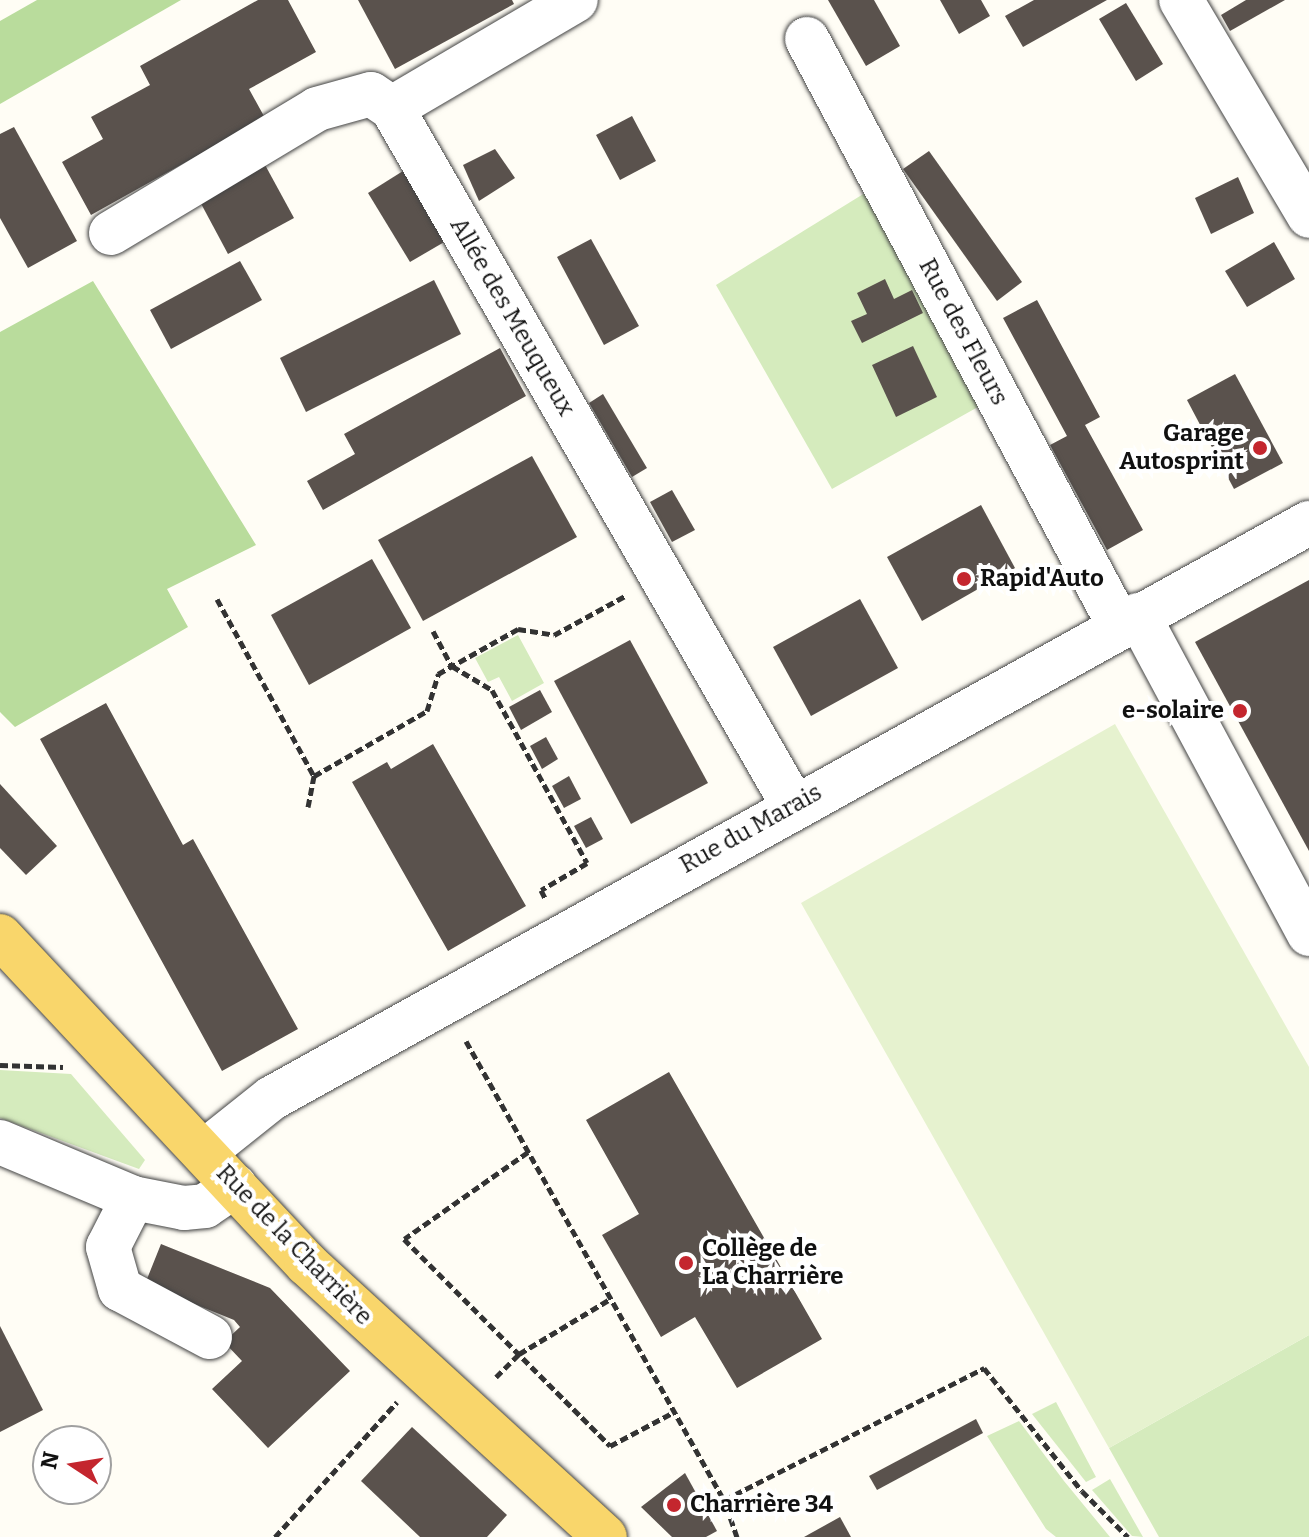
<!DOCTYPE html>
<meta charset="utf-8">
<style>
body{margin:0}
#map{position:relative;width:1309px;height:1537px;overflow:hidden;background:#fffdf5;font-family:Bitter,serif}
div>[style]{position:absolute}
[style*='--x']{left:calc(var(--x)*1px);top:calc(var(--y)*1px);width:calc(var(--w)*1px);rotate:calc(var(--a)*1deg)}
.green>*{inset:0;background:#d5ebbd}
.forest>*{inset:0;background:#b9dc9c}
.pitch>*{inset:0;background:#e6f2cf}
.building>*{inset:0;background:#5a524d}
.path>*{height:5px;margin-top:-2.5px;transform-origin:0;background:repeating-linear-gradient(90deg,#333 0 8px,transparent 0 12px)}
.roads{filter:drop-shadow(0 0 2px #444) drop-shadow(0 0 2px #444)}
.minor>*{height:44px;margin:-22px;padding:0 22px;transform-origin:22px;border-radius:22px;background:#fff}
.major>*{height:44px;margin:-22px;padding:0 22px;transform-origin:22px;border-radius:22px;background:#f9d66b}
.dots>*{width:22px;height:22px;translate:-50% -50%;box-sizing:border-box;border:4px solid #fff;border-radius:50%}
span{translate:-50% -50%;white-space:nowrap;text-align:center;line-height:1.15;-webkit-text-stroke:8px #fff;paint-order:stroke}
.street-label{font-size:24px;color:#111}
.poi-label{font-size:24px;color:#111;font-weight:700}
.right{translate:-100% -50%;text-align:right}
.left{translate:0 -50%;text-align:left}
.north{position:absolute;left:32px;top:1425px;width:80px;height:80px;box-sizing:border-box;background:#fff;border:2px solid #a0a0a0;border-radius:50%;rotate:282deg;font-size:22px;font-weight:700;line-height:32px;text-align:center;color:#111}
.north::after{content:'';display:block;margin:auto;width:28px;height:36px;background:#c4262e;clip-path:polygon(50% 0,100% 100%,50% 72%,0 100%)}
</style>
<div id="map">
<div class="green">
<i style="clip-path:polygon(873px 188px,985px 403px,832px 489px,716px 285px)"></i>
<i style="clip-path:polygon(518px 635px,544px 683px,512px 701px,499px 677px,488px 682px,475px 658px)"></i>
<i style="clip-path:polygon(0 1070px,71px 1074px,145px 1160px,139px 1169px,0 1118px)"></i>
<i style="clip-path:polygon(1309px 1335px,1309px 1537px,1159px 1537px,1109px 1448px)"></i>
<i style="clip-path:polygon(1056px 1402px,1096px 1477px,1086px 1482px,1032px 1414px)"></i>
<i style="clip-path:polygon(1019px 1421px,1064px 1481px,1110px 1537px,1056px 1537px,1046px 1529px,987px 1436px)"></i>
<i style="clip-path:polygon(1110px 1479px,1143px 1537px,1132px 1536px,1092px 1490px)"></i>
</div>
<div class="forest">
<i style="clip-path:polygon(37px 0,181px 0,0 104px,0 21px)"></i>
<i style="clip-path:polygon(93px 281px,256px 545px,167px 589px,188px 627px,15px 727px,0 712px,0 332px)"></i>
</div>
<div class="pitch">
<i style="clip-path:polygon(1115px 724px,1309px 1067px,1309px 1335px,1109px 1448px,801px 903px)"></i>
</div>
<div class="building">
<i style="clip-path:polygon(258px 0,288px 0,316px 52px,249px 89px,265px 118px,91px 215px,62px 162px,103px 139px,91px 117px,150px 85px,140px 66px)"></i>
<i style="clip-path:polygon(358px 0,512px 0,514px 4px,395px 69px)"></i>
<i style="clip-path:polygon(828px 0,874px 0,900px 46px,866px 66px)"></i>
<i style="clip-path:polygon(940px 0,981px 0,990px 16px,959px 34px)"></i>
<i style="clip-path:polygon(1034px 0,1107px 0,1023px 47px,1005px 16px)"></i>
<i style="clip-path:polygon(1246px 0,1285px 0,1230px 31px,1221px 15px)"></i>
<i style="clip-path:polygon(1126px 3px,1163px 64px,1136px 81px,1099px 19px)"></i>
<i style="clip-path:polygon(632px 116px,656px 161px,620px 180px,596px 135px)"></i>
<i style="clip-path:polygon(14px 127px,77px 241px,28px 268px,0 218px,0 134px)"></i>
<i style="clip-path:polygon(495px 149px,515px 178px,479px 201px,463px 165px)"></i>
<i style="clip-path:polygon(929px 151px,1022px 282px,997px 301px,903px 169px)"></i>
<i style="clip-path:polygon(264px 163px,294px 218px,228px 254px,198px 198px)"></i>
<i style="clip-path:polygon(403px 171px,446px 241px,410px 262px,368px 193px)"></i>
<i style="clip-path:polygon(1238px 177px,1254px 213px,1211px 234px,1195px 198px)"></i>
<i style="clip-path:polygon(591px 239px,639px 326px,604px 345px,557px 257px)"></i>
<i style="clip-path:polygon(1274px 242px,1295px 279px,1247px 307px,1225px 271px)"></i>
<i style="clip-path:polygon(240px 261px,262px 300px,171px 349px,150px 310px)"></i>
<i style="clip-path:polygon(885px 279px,894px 299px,912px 290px,923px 313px,862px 343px,851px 321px,867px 314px,857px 293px)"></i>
<i style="clip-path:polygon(434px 280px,461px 334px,306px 412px,280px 358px)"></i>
<i style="clip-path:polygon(1037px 300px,1100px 417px,1085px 425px,1143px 530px,1107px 550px,1050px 445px,1067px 436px,1003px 318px)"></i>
<i style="clip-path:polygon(913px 346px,937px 397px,896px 417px,872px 365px)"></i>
<i style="clip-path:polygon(500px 348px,526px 396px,323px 510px,307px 481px,355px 454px,344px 434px)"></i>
<i style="clip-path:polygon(1235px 374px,1283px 463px,1234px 489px,1187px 400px)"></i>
<i style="clip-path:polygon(603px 394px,647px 468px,632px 477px,589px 403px)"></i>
<i style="clip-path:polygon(532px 456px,577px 537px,423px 621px,378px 540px)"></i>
<i style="clip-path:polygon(672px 490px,695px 530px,672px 542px,650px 502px)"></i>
<i style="clip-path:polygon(981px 505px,1015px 568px,922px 621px,887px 557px)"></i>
<i style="clip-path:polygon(372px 559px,411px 628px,309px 685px,271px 615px)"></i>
<i style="clip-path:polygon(1309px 580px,1309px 851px,1195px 642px)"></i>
<i style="clip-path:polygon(860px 599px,898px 668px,811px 716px,773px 647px)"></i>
<i style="clip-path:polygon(630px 640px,708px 783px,631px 824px,554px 681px)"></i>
<i style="clip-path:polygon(540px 690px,552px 712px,521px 730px,509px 707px)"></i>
<i style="clip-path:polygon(106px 703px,183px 845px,193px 839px,298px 1029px,222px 1071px,40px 739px)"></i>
<i style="clip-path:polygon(546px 737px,558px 759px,542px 769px,530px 746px)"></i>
<i style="clip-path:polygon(433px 744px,526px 906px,448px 951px,352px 782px,387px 762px,391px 769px)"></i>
<i style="clip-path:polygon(569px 776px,581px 799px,564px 808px,552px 786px)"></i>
<i style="clip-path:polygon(0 784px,57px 846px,26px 875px,0 848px)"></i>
<i style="clip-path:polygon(591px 817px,603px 839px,586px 848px,574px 826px)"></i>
<i style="clip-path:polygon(669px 1072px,822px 1339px,737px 1388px,695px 1317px,661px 1337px,602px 1235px,639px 1214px,586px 1120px)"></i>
<i style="clip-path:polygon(161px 1244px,270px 1288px,350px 1371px,268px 1448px,212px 1389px,242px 1361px,224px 1342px,240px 1327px,234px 1320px,145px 1284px)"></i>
<i style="clip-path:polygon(0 1326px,43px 1410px,0 1432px)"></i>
<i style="clip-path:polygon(976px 1419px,983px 1433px,877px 1490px,869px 1476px)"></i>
<i style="clip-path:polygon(412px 1427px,507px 1515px,487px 1537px,420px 1537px,361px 1481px)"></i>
<i style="clip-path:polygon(685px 1473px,717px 1531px,706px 1537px,672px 1537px,641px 1507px)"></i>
<i style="clip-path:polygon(840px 1517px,851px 1537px,804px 1537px)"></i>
</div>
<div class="path">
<i style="--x:217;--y:599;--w:202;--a:61.3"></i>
<i style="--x:433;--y:631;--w:40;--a:62"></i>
<i style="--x:452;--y:666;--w:47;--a:31"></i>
<i style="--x:492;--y:690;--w:197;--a:61.2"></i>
<i style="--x:587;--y:863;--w:53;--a:149.6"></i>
<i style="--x:541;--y:890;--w:9;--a:63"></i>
<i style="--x:308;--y:807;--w:32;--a:-79"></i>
<i style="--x:314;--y:776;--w:130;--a:-29.9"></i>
<i style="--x:427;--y:711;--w:39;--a:-73"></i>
<i style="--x:438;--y:674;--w:92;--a:-29.4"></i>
<i style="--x:518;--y:629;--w:36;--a:9"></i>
<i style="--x:554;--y:635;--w:81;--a:-28.8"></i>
<i style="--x:466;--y:1041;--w:527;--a:60.66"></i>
<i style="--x:0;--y:1065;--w:63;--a:1.8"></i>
<i style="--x:528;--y:1152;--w:151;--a:144.9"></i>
<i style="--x:404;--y:1239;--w:292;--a:45.1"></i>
<i style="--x:610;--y:1446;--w:72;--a:-28"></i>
<i style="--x:496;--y:1377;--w:33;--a:-45"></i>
<i style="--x:519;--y:1354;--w:106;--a:-31.1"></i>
<i style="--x:275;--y:1537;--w:182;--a:-47.9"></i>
<i style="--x:737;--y:1537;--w:39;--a:-109"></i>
<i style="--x:724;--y:1500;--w:292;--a:-26.9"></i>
<i style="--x:984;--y:1368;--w:157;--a:51.5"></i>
<i style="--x:1082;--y:1491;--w:65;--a:45"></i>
</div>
<div class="roads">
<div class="minor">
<i style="--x:1181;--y:0;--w:251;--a:59.3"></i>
<i style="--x:807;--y:39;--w:664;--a:61.97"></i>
<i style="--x:392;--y:108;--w:213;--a:-30.4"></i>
<i style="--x:111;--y:233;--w:240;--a:-31"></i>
<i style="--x:317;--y:109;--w:56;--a:-15.5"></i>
<i style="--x:371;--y:94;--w:25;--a:34"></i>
<i style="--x:392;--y:108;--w:804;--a:60.09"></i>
<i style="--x:1138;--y:615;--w:362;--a:61.8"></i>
<i style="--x:0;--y:1142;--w:144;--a:22.8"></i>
<i style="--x:133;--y:1198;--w:52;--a:11.1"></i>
<i style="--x:184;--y:1208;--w:21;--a:-5"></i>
<i style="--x:205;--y:1206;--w:36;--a:-34"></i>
<i style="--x:204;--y:1152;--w:87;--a:-38.5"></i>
<i style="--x:272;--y:1098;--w:1186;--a:-29.01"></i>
<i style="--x:133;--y:1198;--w:55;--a:117"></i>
<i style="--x:108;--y:1247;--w:44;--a:74.1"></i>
<i style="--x:120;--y:1289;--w:102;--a:28.1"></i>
</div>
<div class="major">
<i style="--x:0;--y:936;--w:449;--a:46.9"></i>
<i style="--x:307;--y:1264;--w:404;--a:42.5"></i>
</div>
</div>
<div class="dots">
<i style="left:1260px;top:448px;background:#c4262e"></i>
<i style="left:964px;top:579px;background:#c4262e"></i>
<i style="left:1240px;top:711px;background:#c4262e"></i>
<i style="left:686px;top:1263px;background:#c4262e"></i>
<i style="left:674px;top:1505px;background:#c4262e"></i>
</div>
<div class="street-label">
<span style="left:512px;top:317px;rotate:60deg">Allée des Meuqueux</span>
<span style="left:963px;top:332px;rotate:62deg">Rue des Fleurs</span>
<span style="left:751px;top:829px;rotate:-29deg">Rue du Marais</span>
<span style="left:294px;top:1245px;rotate:46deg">Rue de la Charrière</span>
</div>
<div class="poi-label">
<span class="right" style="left:1244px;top:448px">Garage<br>Autosprint</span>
<span class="left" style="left:980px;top:579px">Rapid'Auto</span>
<span class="right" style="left:1224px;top:711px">e-solaire</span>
<span class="left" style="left:702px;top:1263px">Collège de<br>La Charrière</span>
<span class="left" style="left:690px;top:1505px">Charrière 34</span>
</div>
<div class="north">N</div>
</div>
